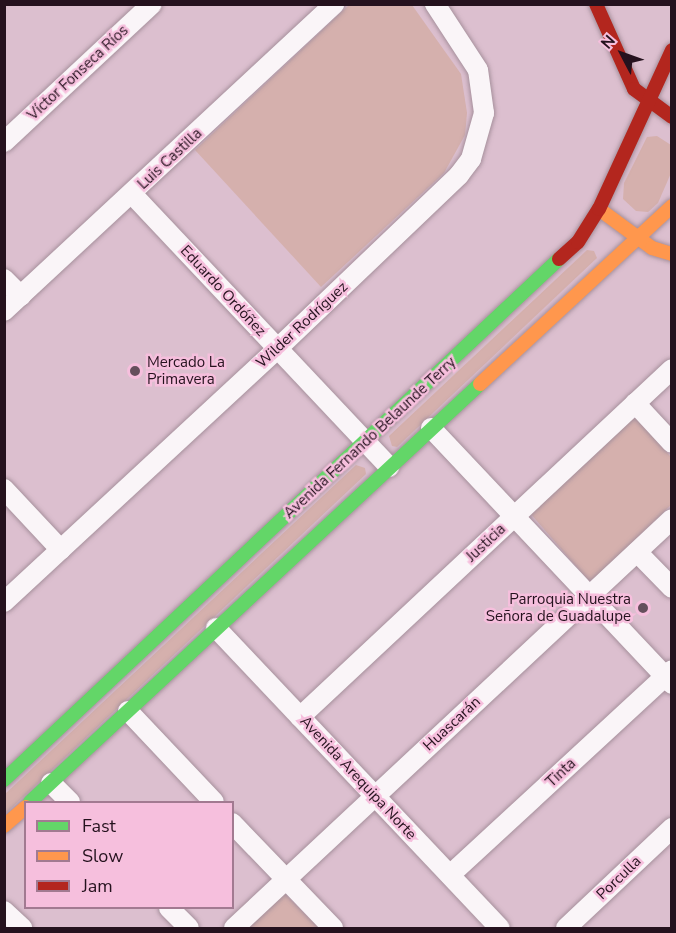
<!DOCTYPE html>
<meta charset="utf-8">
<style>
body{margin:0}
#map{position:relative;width:676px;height:933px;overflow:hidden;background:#dcbfcf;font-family:"Nunito Sans",sans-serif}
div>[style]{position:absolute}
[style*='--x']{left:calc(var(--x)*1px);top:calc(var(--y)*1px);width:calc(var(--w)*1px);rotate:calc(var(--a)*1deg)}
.green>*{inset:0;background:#d5b0ad}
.roads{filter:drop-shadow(0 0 2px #a6909c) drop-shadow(0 0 2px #a6909c)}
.street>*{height:20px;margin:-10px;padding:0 10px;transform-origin:10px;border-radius:10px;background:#faf5f8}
.fast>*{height:14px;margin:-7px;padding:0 7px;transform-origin:7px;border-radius:7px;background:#63d668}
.slow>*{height:14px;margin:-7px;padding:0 7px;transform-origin:7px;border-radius:7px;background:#ff974d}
.jam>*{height:14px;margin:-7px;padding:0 7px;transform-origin:7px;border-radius:7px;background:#b3261e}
.dots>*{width:16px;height:16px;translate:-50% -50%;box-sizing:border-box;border:3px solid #f6bfdd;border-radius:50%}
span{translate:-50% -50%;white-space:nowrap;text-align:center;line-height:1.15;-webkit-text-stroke:5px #f6bfdd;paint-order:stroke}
.street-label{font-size:15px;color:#25121e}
.poi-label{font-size:15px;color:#25121e}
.left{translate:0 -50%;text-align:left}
.right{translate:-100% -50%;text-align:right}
.frame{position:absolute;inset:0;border:6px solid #25121e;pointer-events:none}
.legend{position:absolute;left:24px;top:801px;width:210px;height:108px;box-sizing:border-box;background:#f6bfdd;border:2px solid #a27a91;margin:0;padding:8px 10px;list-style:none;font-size:18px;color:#25121e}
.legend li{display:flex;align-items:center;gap:12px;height:30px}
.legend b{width:30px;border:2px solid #a27a91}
.north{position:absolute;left:592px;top:24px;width:60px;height:60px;-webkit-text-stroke:4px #f6bfdd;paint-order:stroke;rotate:311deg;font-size:16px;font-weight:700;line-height:24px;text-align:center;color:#25121e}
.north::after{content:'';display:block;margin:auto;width:21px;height:27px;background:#25121e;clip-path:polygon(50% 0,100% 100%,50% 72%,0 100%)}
</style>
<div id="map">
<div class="green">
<i style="clip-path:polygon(350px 4px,412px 5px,461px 74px,467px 113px,465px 135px,444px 173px,321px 287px,195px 150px)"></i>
<i style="clip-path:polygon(657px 136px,671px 145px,671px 173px,658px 203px,648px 212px,636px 211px,623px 199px,624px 183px,647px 137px)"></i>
<i style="clip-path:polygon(587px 250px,594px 251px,597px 258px,397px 447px,392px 446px,389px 436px)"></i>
<i style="clip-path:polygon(632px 419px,637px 419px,671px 457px,671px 505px,594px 579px,588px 580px,530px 513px)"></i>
<i style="clip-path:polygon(356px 465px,365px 468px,366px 474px,5px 814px,5px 794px)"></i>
<i style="clip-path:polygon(284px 893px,319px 928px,246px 928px)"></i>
</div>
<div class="roads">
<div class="street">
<i style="--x:4;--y:142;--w:202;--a:-43"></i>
<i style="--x:132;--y:194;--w:375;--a:46.7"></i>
<i style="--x:4;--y:279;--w:24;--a:45"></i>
<i style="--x:4;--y:311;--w:451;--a:-42.9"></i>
<i style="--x:635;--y:403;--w:54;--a:47.2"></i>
<i style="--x:431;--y:428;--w:352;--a:46.7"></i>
<i style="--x:4;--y:489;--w:83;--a:46.9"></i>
<i style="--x:637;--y:552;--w:50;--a:45.8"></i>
<i style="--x:4;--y:602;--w:372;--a:-42.8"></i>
<i style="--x:277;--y:349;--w:252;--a:-43.7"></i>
<i style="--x:459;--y:175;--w:20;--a:-53"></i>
<i style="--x:471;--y:159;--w:48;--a:-74.2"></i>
<i style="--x:484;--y:113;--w:43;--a:-97.9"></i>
<i style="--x:478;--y:70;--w:79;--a:-123.1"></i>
<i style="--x:216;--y:628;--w:413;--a:46.6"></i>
<i style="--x:128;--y:711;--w:125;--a:46.6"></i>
<i style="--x:300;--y:717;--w:509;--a:-43.09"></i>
<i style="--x:51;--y:783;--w:27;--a:45"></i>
<i style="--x:232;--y:823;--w:146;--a:46.1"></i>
<i style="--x:450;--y:875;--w:302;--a:-42.7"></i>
<i style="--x:169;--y:908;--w:28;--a:45"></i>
<i style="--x:4;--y:911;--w:25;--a:43"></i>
<i style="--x:234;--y:928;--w:599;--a:-43.04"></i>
<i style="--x:566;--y:928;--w:146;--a:-43.3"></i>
</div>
<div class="fast">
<i style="--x:4;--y:780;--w:761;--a:-43.19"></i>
<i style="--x:30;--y:802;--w:614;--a:-42.89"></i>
</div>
<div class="slow">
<i style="--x:599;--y:209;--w:66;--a:36.3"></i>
<i style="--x:652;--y:248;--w:21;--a:17"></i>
<i style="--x:480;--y:384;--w:262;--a:-42.8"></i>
<i style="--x:4;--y:826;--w:29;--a:-41"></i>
</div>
<div class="jam">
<i style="--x:596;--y:4;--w:93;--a:65.9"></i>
<i style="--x:634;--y:89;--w:47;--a:36.4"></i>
<i style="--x:559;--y:259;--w:25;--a:-42"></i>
<i style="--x:578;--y:242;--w:39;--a:-58"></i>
<i style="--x:599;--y:209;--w:175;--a:-65.3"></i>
</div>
</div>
<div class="dots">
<i style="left:135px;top:371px;background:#654f5c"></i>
<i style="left:643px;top:608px;background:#654f5c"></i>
</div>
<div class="street-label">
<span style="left:78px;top:73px;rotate:-43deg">Víctor Fonseca Ríos</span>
<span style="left:170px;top:159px;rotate:-43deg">Luis Castilla</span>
<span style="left:223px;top:291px;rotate:47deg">Eduardo Ordóñez</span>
<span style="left:302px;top:325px;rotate:-43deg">Wilder Rodríguez</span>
<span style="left:370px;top:438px;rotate:-43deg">Avenida Fernando Belaunde Terry</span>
<span style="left:486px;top:543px;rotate:-43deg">Justicia</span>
<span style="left:452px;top:724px;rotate:-43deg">Huascarán</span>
<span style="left:561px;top:773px;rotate:-43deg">Tinta</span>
<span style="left:358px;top:778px;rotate:47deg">Avenida Arequipa Norte</span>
<span style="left:619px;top:878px;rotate:-44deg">Porculla</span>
</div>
<div class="poi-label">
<span class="left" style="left:147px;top:371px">Mercado La<br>Primavera</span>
<span class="right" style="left:631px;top:608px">Parroquia Nuestra<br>Señora de Guadalupe</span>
</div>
<div class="frame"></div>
<ul class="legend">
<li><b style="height:8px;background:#63d668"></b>Fast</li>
<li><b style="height:8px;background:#ff974d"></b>Slow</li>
<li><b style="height:8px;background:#b3261e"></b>Jam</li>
</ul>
<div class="north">N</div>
</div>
